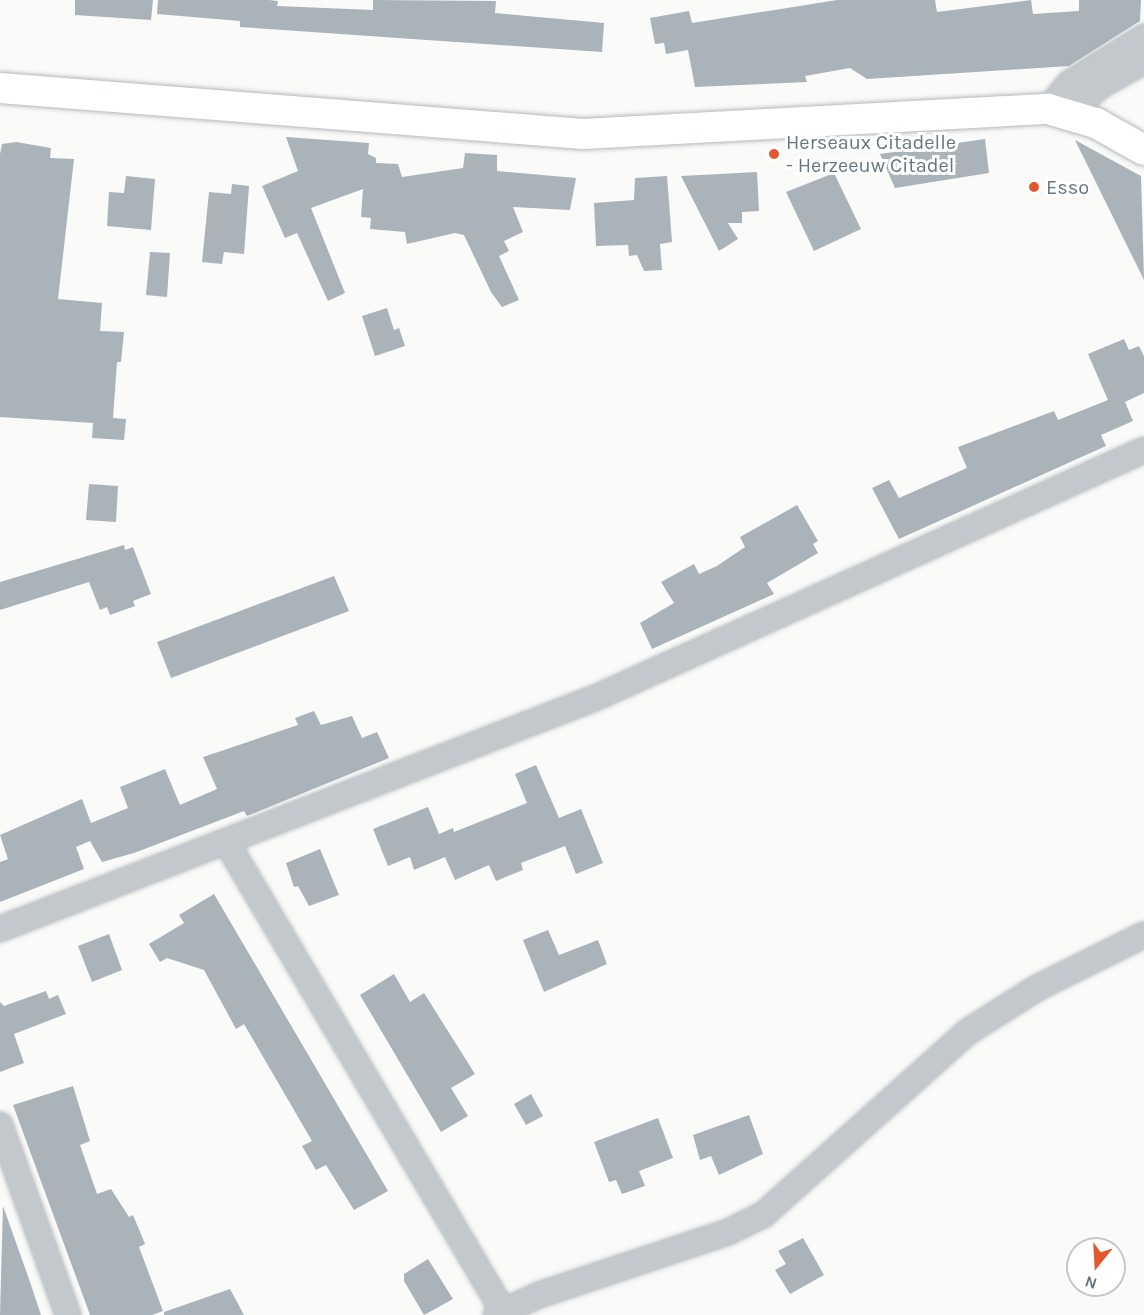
<!DOCTYPE html>
<style>
body{margin:0}
#map{position:relative;width:1144px;height:1315px;overflow:hidden;background:#fafaf8;font-family:Karla,sans-serif}
div>[style]{position:absolute}
[style*='--x']{left:calc(var(--x)*1px);top:calc(var(--y)*1px);width:calc(var(--w)*1px);rotate:calc(var(--a)*1deg)}
.building>*{inset:0;background:#aab3b9}
.roads{filter:drop-shadow(0 0 2px #b5babe) drop-shadow(0 0 2px #b5babe)}
.minor>*{height:24px;margin:-12px;padding:0 12px;transform-origin:12px;border-radius:12px;background:#c3c8cc}
.major>*{height:30px;margin:-15px;padding:0 15px;transform-origin:15px;border-radius:15px;background:#fff}
.dots>*{width:16px;height:16px;translate:-50% -50%;box-sizing:border-box;border:3px solid #fff;border-radius:50%}
span{translate:-50% -50%;white-space:nowrap;text-align:center;line-height:1.15;-webkit-text-stroke:6px #fff;paint-order:stroke}
.poi-label{font-size:20px;color:#657683}
.left{translate:0 -50%;text-align:left}
.north{position:absolute;left:1066px;top:1237px;width:60px;height:60px;box-sizing:border-box;background:#fff;border:2px solid #c1c8cd;border-radius:50%;rotate:198deg;font-size:16px;font-weight:700;line-height:24px;text-align:center;color:#657683}
.north::after{content:'';display:block;margin:auto;width:21px;height:27px;background:#e4572e;clip-path:polygon(50% 0,100% 100%,50% 72%,0 100%)}
</style>
<div id="map">
<div class="building">
<i style="clip-path:polygon(75px 0,153px 0,151px 20px,75px 15px)"></i>
<i style="clip-path:polygon(158px 0,269px 0,278px 1px,277px 6px,373px 10px,373px 0,496px 1px,495px 13px,604px 23px,602px 52px,240px 27px,240px 21px,157px 14px)"></i>
<i style="clip-path:polygon(837px 0,935px 0,937px 12px,1031px 0,1033px 14px,1079px 11px,1079px 0,1141px 0,1140px 21px,1069px 66px,867px 79px,850px 68px,805px 76px,807px 82px,695px 87px,688px 50px,666px 54px,664px 43px,655px 44px,650px 18px,689px 11px,692px 23px)"></i>
<i style="clip-path:polygon(286px 137px,369px 143px,368px 154px,376px 158px,376px 163px,398px 164px,402px 177px,463px 168px,465px 153px,497px 155px,497px 171px,576px 178px,570px 210px,513px 207px,523px 232px,504px 241px,509px 251px,499px 256px,519px 300px,502px 307px,491px 292px,464px 235px,455px 233px,407px 244px,405px 232px,370px 229px,371px 218px,361px 217px,363px 189px,311px 208px,345px 293px,328px 301px,297px 233px,285px 238px,262px 186px,298px 171px)"></i>
<i style="clip-path:polygon(985px 139px,989px 173px,895px 188px,880px 154px)"></i>
<i style="clip-path:polygon(1075px 140px,1141px 176px,1144px 280px)"></i>
<i style="clip-path:polygon(16px 142px,51px 148px,50px 158px,74px 159px,58px 299px,102px 303px,100px 331px,124px 332px,121px 362px,117px 362px,113px 418px,126px 419px,124px 440px,92px 438px,93px 423px,0 417px,0 154px,2px 144px)"></i>
<i style="clip-path:polygon(757px 172px,759px 211px,742px 212px,742px 223px,728px 223px,738px 239px,719px 251px,681px 176px)"></i>
<i style="clip-path:polygon(834px 173px,861px 229px,814px 251px,786px 192px)"></i>
<i style="clip-path:polygon(126px 176px,155px 179px,151px 230px,107px 226px,109px 192px,124px 193px)"></i>
<i style="clip-path:polygon(667px 176px,672px 242px,660px 244px,662px 270px,644px 271px,637px 255px,629px 256px,628px 245px,596px 246px,594px 203px,634px 200px,635px 178px)"></i>
<i style="clip-path:polygon(232px 184px,249px 186px,244px 254px,224px 252px,222px 264px,202px 262px,209px 192px,231px 194px)"></i>
<i style="clip-path:polygon(150px 252px,170px 253px,167px 297px,146px 295px)"></i>
<i style="clip-path:polygon(387px 308px,394px 330px,399px 328px,405px 346px,375px 356px,362px 316px)"></i>
<i style="clip-path:polygon(1124px 339px,1129px 350px,1139px 346px,1144px 356px,1144px 393px,1125px 402px,1133px 421px,1101px 435px,1106px 446px,899px 539px,872px 488px,889px 480px,899px 498px,967px 468px,958px 447px,1054px 411px,1058px 420px,1108px 400px,1088px 354px)"></i>
<i style="clip-path:polygon(89px 484px,118px 486px,116px 522px,86px 520px)"></i>
<i style="clip-path:polygon(797px 505px,818px 541px,813px 544px,818px 553px,767px 583px,774px 594px,652px 649px,640px 623px,674px 603px,661px 582px,694px 564px,699px 574px,717px 566px,745px 547px,740px 537px)"></i>
<i style="clip-path:polygon(124px 545px,125px 550px,133px 547px,151px 594px,133px 601px,135px 606px,110px 615px,107px 607px,100px 610px,89px 582px,0 610px,0 582px)"></i>
<i style="clip-path:polygon(334px 576px,349px 611px,171px 678px,157px 642px)"></i>
<i style="clip-path:polygon(314px 711px,321px 725px,352px 716px,362px 738px,377px 732px,389px 758px,247px 816px,244px 811px,134px 853px,102px 862px,90px 841px,76px 847px,84px 869px,0 902px,0 862px,8px 859px,0 835px,82px 799px,91px 823px,128px 808px,120px 787px,165px 769px,180px 805px,217px 789px,203px 757px,298px 725px,295px 718px)"></i>
<i style="clip-path:polygon(536px 765px,559px 818px,581px 809px,603px 863px,576px 874px,565px 846px,521px 863px,523px 870px,496px 881px,489px 865px,455px 880px,445px 857px,414px 870px,410px 857px,388px 866px,373px 829px,428px 807px,439px 834px,453px 828px,454px 832px,527px 803px,515px 774px)"></i>
<i style="clip-path:polygon(320px 849px,339px 895px,309px 906px,298px 886px,294px 887px,286px 863px)"></i>
<i style="clip-path:polygon(214px 894px,388px 1191px,354px 1210px,326px 1165px,316px 1170px,302px 1146px,312px 1141px,244px 1024px,236px 1029px,204px 970px,167px 958px,160px 962px,149px 944px,184px 923px,179px 915px)"></i>
<i style="clip-path:polygon(548px 930px,559px 955px,598px 940px,607px 964px,544px 992px,523px 940px)"></i>
<i style="clip-path:polygon(109px 934px,122px 970px,92px 982px,78px 946px)"></i>
<i style="clip-path:polygon(394px 974px,410px 1002px,424px 993px,475px 1074px,451px 1088px,468px 1116px,441px 1132px,360px 995px)"></i>
<i style="clip-path:polygon(46px 991px,49px 999px,58px 995px,66px 1014px,14px 1034px,24px 1063px,0 1072px,0 1002px,4px 1006px)"></i>
<i style="clip-path:polygon(73px 1086px,90px 1141px,80px 1145px,97px 1194px,111px 1189px,129px 1217px,133px 1215px,145px 1244px,139px 1247px,163px 1311px,152px 1315px,90px 1315px,13px 1105px)"></i>
<i style="clip-path:polygon(531px 1094px,543px 1116px,526px 1125px,514px 1104px)"></i>
<i style="clip-path:polygon(749px 1115px,763px 1154px,719px 1175px,711px 1156px,700px 1160px,693px 1135px)"></i>
<i style="clip-path:polygon(658px 1118px,673px 1158px,639px 1171px,645px 1186px,622px 1194px,616px 1180px,609px 1182px,594px 1142px)"></i>
<i style="clip-path:polygon(3px 1206px,29px 1279px,41px 1315px,0 1315px)"></i>
<i style="clip-path:polygon(803px 1238px,824px 1275px,790px 1294px,775px 1270px,786px 1264px,778px 1251px)"></i>
<i style="clip-path:polygon(428px 1259px,453px 1299px,424px 1315px,404px 1281px,404px 1274px)"></i>
<i style="clip-path:polygon(230px 1289px,244px 1315px,164px 1315px,164px 1312px)"></i>
</div>
<div class="roads">
<div class="minor">
<i style="--x:1048;--y:109;--w:34;--a:-50"></i>
<i style="--x:1070;--y:83;--w:87;--a:-31.9"></i>
<i style="--x:1070;--y:112;--w:40;--a:-41"></i>
<i style="--x:1100;--y:86;--w:51;--a:-29.6"></i>
<i style="--x:227;--y:843;--w:543;--a:59.47"></i>
<i style="--x:0;--y:929;--w:638;--a:-21.22"></i>
<i style="--x:595;--y:698;--w:602;--a:-24.31"></i>
<i style="--x:0;--y:1125;--w:202;--a:70.3"></i>
<i style="--x:496;--y:1315;--w:47;--a:-24.9"></i>
<i style="--x:539;--y:1295;--w:199;--a:-18.4"></i>
<i style="--x:728;--y:1232;--w:39;--a:-26"></i>
<i style="--x:763;--y:1215;--w:276;--a:-41.8"></i>
<i style="--x:969;--y:1031;--w:80;--a:-32.3"></i>
<i style="--x:1037;--y:988;--w:119;--a:-26.4"></i>
</div>
<div class="major">
<i style="--x:0;--y:88;--w:585;--a:4.51"></i>
<i style="--x:583;--y:134;--w:466;--a:-3.1"></i>
<i style="--x:1048;--y:109;--w:50;--a:16.3"></i>
<i style="--x:1096;--y:123;--w:55;--a:29.4"></i>
</div>
</div>
<div class="dots">
<i style="left:774px;top:154px;background:#e4572e"></i>
<i style="left:1034px;top:187px;background:#e4572e"></i>
</div>
<div class="poi-label">
<span class="left" style="left:786px;top:154px">Herseaux Citadelle<br>- Herzeeuw Citadel</span>
<span class="left" style="left:1046px;top:187px">Esso</span>
</div>
<div class="north">N</div>
</div>
